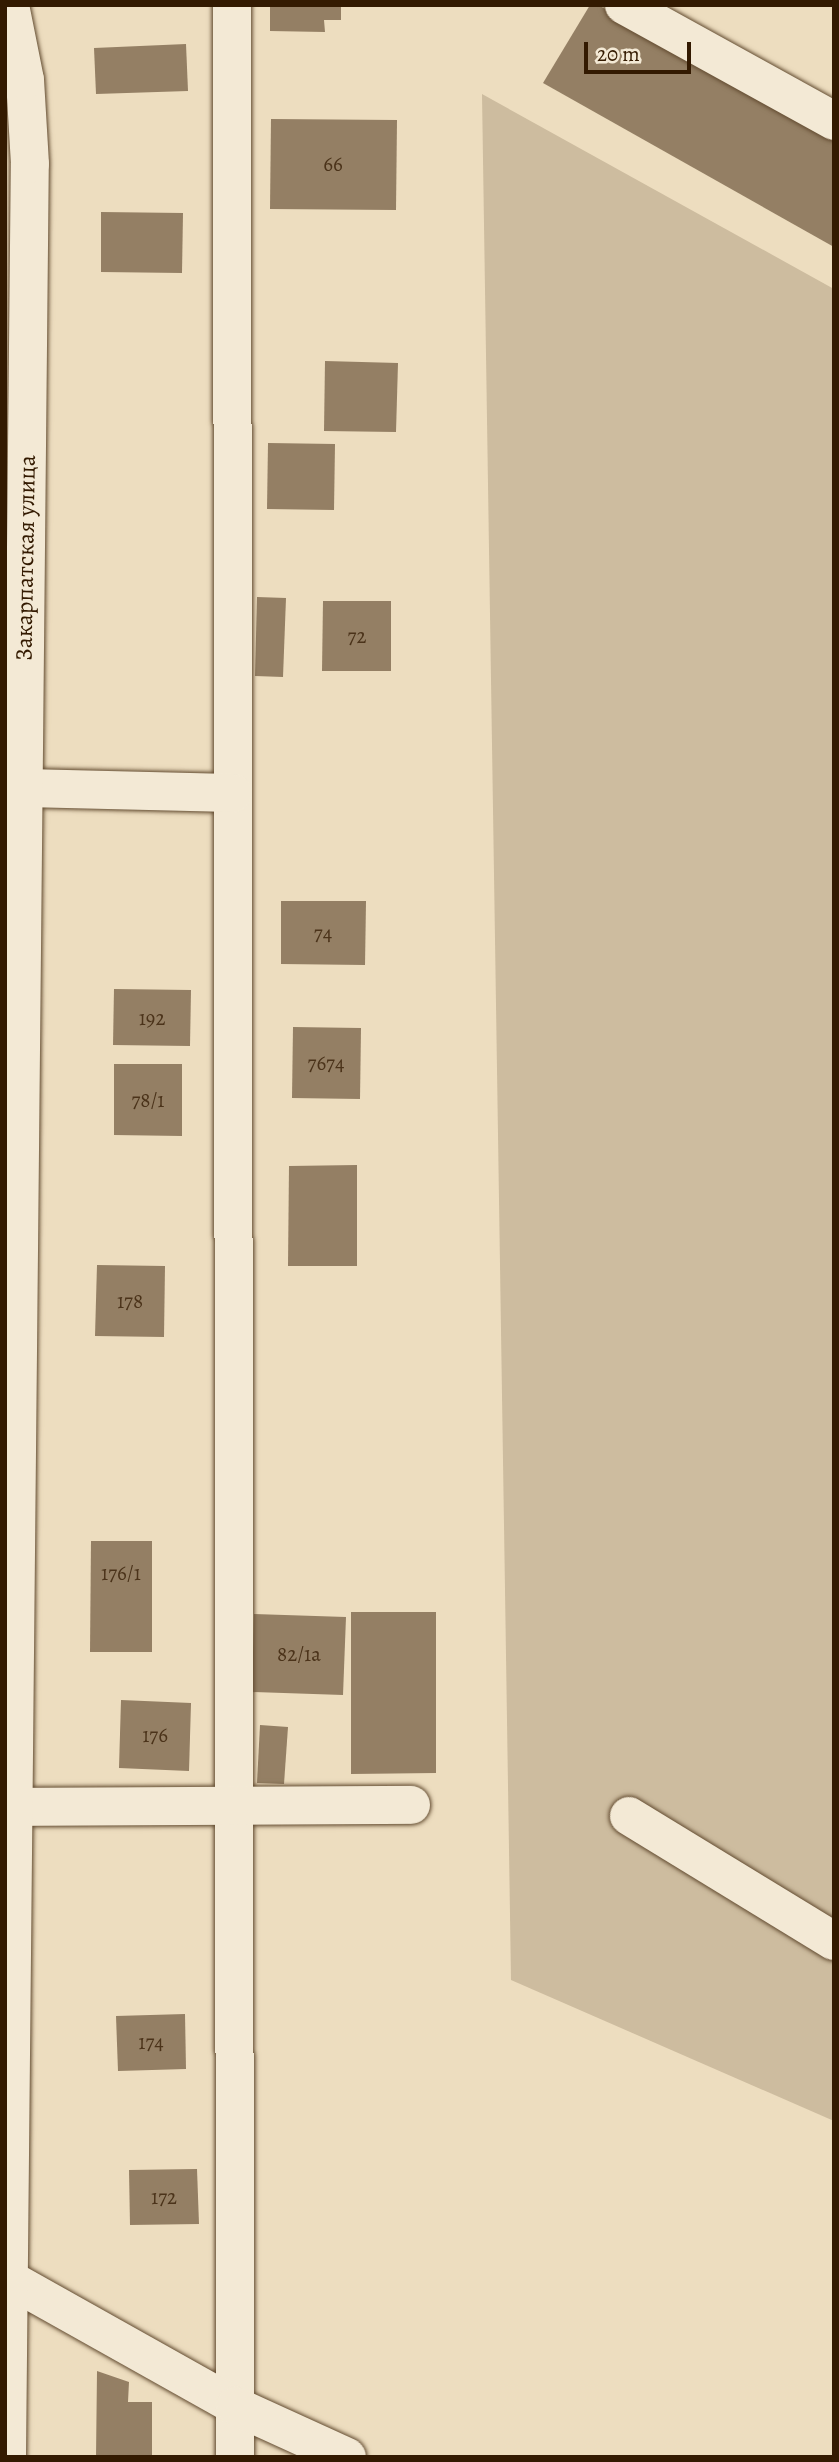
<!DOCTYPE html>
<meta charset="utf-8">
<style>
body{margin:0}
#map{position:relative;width:839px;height:2462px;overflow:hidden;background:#edddbf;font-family:Alegreya,serif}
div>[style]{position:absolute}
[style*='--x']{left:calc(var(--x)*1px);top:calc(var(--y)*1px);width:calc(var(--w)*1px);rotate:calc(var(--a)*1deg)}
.green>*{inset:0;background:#cdbc9f}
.building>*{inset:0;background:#947f64}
.roads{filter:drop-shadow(0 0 2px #624b30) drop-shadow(0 0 2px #624b30)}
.minor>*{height:38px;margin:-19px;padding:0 19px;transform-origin:19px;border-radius:19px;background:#f3e9d5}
span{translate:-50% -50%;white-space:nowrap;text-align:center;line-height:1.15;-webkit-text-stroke:6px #f3e9d5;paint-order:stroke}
.number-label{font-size:21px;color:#4b331a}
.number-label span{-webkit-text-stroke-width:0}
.street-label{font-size:24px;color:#331a01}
.frame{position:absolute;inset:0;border:7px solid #331a01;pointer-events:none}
.scale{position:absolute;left:584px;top:42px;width:107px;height:32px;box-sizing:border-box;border:4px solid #331a01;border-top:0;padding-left:9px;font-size:21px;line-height:24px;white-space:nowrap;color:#331a01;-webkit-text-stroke:5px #f3e9d5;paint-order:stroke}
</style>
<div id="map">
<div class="green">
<i style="clip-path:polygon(482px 94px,834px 289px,834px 2121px,511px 1980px)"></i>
</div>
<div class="building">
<i style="clip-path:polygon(270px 5px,341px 5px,341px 20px,324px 20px,325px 32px,270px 31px)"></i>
<i style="clip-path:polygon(590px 5px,598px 5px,834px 137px,834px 247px,543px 83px)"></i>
<i style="clip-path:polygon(186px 44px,188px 91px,96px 94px,94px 48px)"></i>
<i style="clip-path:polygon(271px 119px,397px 120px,396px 210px,270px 209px)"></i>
<i style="clip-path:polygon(101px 212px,183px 213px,182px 273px,101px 272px)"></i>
<i style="clip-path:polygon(325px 361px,398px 363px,396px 432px,324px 431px)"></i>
<i style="clip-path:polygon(268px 443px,335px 444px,334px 510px,267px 509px)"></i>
<i style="clip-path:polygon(257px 597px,286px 598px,283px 677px,255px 676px)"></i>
<i style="clip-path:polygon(323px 601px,391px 601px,391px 671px,322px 671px)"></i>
<i style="clip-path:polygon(281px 901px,366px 901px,365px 965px,281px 964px)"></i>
<i style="clip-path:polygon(114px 989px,191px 990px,190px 1046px,113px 1045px)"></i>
<i style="clip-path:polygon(293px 1027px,361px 1028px,360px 1099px,292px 1098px)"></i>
<i style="clip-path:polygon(114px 1064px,182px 1064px,182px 1136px,114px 1135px)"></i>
<i style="clip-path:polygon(357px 1165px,357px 1266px,288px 1266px,289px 1166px)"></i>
<i style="clip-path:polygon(97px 1265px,165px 1266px,164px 1337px,95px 1336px)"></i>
<i style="clip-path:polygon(91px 1541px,152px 1541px,152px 1652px,90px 1652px)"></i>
<i style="clip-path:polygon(351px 1612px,436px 1612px,436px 1773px,351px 1774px)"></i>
<i style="clip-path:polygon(254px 1614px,346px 1617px,343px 1695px,252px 1692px)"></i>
<i style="clip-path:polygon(121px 1700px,191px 1703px,189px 1771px,119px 1768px)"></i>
<i style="clip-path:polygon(260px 1725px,288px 1727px,284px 1784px,257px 1783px)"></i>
<i style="clip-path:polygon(185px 2014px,186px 2069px,118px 2071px,116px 2016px)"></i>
<i style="clip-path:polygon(197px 2169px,199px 2224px,130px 2225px,129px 2170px)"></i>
<i style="clip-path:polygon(97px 2371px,129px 2382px,128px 2402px,152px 2402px,152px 2457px,96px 2457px)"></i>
</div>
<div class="roads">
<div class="minor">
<i style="--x:232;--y:5;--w:2452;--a:89.93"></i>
<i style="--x:624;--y:5;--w:240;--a:28.9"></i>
<i style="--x:24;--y:788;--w:209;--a:1.4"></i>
<i style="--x:15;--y:1807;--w:396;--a:-0.3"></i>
<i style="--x:629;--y:1816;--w:240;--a:31.4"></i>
<i style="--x:9;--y:2279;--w:259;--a:29.3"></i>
<i style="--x:235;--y:2406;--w:123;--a:24.5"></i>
<i style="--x:7;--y:2457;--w:2293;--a:-89.43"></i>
<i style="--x:30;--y:164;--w:84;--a:-93.4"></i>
<i style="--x:25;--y:80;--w:76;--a:-101.3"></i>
</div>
</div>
<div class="number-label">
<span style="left:333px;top:164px">66</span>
<span style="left:357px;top:636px">72</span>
<span style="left:323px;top:933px">74</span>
<span style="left:152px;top:1018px">192</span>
<span style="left:326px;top:1063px">7674</span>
<span style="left:148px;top:1100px">78/1</span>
<span style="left:130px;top:1301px">178</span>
<span style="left:121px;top:1573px">176/1</span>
<span style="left:299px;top:1654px">82/1а</span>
<span style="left:155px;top:1735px">176</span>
<span style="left:151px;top:2042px">174</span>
<span style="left:164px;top:2197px">172</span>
</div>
<div class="street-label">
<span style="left:26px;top:558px;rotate:-89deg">Закарпатская улица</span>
</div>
<div class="frame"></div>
<div class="scale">20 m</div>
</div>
